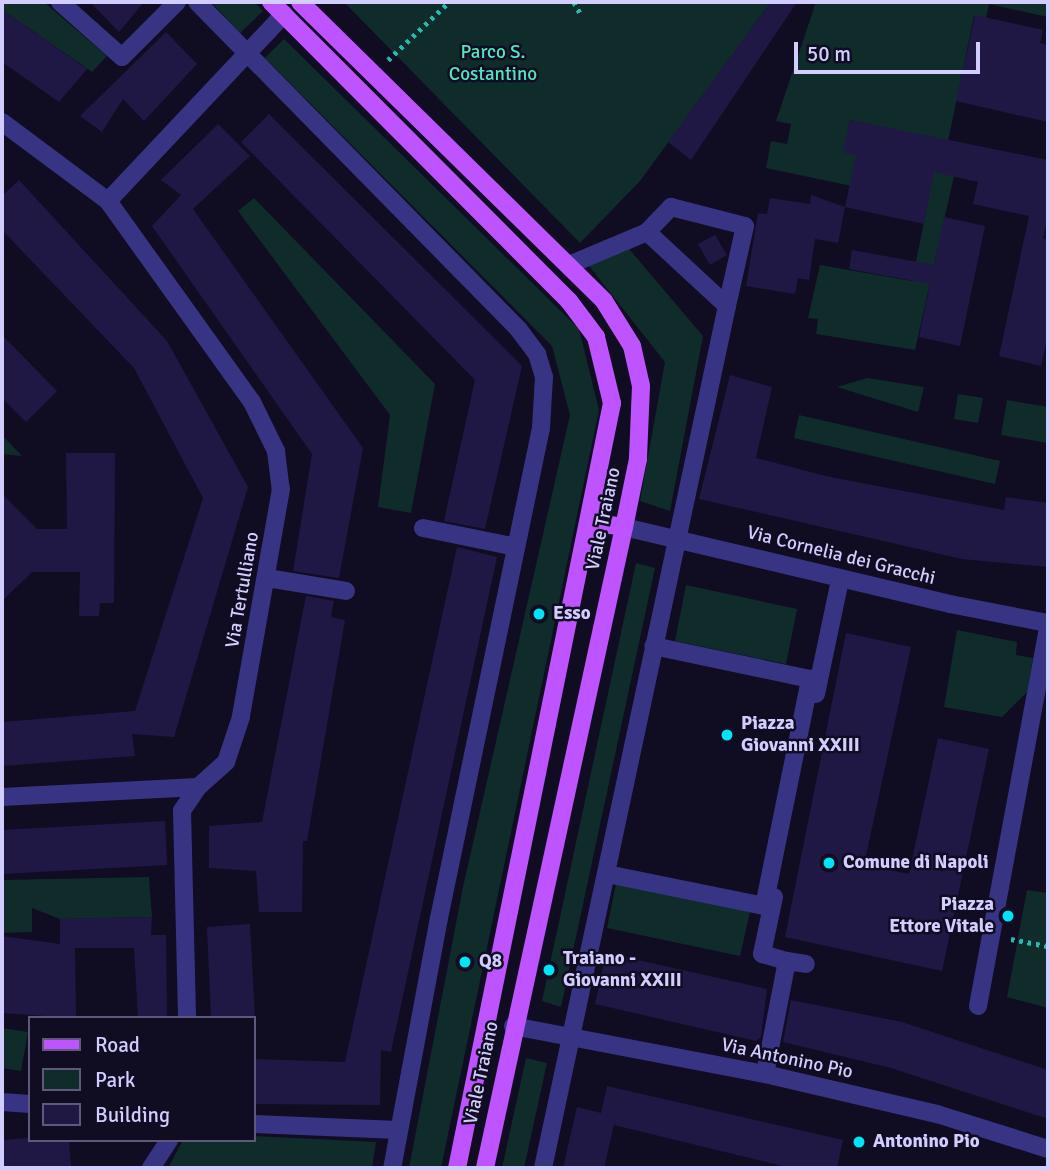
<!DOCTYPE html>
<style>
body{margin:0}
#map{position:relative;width:1050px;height:1170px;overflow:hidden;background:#100c22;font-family:Signika,sans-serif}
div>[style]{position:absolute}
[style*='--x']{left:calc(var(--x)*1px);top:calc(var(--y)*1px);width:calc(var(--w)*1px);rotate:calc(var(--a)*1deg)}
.green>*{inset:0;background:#0f2c2b}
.building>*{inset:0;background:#201844}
.path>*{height:4.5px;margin-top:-2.25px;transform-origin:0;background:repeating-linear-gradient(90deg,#28b8ae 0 3.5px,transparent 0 8.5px)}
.minor>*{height:18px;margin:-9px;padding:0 9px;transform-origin:9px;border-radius:9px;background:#373583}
.major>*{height:18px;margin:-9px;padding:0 9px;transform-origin:9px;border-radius:9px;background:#bd54ff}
.dots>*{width:19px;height:19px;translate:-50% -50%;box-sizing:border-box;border:4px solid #100c22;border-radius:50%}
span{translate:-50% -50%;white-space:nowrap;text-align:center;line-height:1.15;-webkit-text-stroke:5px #100c22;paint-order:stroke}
.park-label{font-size:19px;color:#54e4be}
.street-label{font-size:19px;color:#d2cdff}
.poi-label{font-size:19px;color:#d2cdff;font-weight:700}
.left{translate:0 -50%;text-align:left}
.right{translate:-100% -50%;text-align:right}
.frame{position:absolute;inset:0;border:4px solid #d2cdff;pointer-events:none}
.legend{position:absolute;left:28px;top:1016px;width:228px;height:126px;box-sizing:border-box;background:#100c22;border:2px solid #5e597a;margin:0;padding:9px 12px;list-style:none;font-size:21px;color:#d2cdff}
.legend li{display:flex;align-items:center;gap:14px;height:35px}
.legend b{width:35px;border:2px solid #5e597a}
.scale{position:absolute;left:794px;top:42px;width:186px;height:32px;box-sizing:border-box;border:4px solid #d2cdff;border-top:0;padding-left:9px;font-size:21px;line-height:24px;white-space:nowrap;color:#d2cdff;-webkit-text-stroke:5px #100c22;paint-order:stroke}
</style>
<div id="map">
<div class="green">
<i style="clip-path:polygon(2px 2px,44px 2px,107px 56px,92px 72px,2px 10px)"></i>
<i style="clip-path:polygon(211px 2px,254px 2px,263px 11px,240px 33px)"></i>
<i style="clip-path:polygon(344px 2px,771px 2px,640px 181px,580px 243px)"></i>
<i style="clip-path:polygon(816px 2px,1048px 2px,1048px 17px,989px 4px,986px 18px,974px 16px,948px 141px,850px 120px,844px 152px,954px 176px,915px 350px,816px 334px,818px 319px,808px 318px,820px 265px,912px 281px,928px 202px,766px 168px,771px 141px,787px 144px,791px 124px,776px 121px)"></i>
<i style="clip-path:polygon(284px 39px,579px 329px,599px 410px,441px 1168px,409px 1168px,463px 887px,570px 415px,552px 346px,265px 58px)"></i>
<i style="clip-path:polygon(254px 198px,435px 384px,411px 513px,378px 507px,390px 415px,238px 211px)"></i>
<i style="clip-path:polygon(618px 236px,703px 336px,670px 511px,640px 501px,665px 362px,589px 266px)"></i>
<i style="clip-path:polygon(867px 378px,924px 387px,918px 412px,837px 387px)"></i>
<i style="clip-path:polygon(958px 394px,983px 398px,978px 423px,954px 419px)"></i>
<i style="clip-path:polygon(1007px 400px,1048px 407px,1048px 443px,1001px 435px)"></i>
<i style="clip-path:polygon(799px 415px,1000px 461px,995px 484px,794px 438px)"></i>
<i style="clip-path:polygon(2px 435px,22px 456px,2px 454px)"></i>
<i style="clip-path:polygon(636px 563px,655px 568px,561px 1007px,542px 1001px)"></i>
<i style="clip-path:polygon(686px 585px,797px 609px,786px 664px,675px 641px)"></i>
<i style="clip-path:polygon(957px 630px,1017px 642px,1016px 655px,1033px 658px,1027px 692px,1002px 717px,944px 707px)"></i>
<i style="clip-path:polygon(149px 877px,152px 917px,60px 919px,32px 908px,32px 932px,2px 933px,2px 880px)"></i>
<i style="clip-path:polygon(616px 884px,750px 912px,740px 956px,607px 928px)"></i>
<i style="clip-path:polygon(1027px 890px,1048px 893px,1048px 1008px,1007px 997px)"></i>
<i style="clip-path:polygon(2px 1028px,28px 1032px,21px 1071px,2px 1068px)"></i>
<i style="clip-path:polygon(526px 1058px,547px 1063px,524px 1168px,502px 1168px)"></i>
<i style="clip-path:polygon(254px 1136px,376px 1142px,372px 1168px,168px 1168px,183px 1140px,254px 1140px)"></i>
</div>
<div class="building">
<i style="clip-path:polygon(90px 2px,144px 2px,119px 32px)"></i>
<i style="clip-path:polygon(771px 2px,797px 2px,691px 160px,668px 142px)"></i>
<i style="clip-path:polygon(2px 10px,87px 69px,59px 102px,2px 62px)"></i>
<i style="clip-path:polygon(975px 15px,1043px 30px,1040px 43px,1048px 45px,1048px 122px,956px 101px)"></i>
<i style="clip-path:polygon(166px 32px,197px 64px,144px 121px,123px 99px,102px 132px,80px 116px)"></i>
<i style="clip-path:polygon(269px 114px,522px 366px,485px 529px,444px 521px,475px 380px,241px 142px)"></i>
<i style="clip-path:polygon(850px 120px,1048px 160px,1048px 219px,1043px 238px,1048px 240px,1048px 335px,1041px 366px,999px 356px,1029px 216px,973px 204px,978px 182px,934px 172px,924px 224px,845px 207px,856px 155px,843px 152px)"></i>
<i style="clip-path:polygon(218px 124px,250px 156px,193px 209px,363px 448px,339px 578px,293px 571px,312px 454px,152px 226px,181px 195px,161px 180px)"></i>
<i style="clip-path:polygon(19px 180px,167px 341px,248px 487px,174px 737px,132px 734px,135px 756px,2px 766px,2px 722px,135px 711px,203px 498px,134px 368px,2px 230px,2px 196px)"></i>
<i style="clip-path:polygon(811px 195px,845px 207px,838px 243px,815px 239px,809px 280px,798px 278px,795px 294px,746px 286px,758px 213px,767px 214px,770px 198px,810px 204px)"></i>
<i style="clip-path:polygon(944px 217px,985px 226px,960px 346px,919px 337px,930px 284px,849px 269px,852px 250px,934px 265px)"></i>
<i style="clip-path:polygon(715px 235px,727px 255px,710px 265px,698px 244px)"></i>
<i style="clip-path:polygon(2px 335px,57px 391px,26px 422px,2px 398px)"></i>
<i style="clip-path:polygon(730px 375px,772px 387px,756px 458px,830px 477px,1004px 510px,1006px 497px,1048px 503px,1048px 567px,962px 559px,699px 499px)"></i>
<i style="clip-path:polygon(66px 453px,115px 453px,114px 603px,100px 603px,99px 616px,79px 616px,80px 572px,32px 572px,2px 601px,2px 494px,37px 529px,67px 529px)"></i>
<i style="clip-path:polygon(457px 547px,497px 557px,391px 1052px,381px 1050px,380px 1105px,254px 1104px,254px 1059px,345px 1062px)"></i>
<i style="clip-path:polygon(306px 596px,334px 601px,331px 617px,345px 620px,307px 841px,303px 841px,302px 912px,259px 912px,256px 871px,209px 868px,209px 826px,262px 822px)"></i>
<i style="clip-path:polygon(846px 633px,911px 647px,864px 865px,909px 874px,938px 738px,989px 749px,942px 971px,785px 937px)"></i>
<i style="clip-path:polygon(165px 821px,167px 865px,2px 874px,2px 830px)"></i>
<i style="clip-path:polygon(152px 917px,151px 935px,166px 935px,167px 1018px,138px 1018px,134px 948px,75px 948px,76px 1018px,2px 1013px,2px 936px,60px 944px,60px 919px)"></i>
<i style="clip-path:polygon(250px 924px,255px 1018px,211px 1018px,207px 927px)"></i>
<i style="clip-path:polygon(606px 953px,767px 989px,761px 1037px,756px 1041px,595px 1004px)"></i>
<i style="clip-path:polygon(791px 1000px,902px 1022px,1048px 1070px,1048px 1119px,891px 1068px,783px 1042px)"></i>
<i style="clip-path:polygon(607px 1086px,843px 1140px,837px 1168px,791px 1168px,614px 1125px,604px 1168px,563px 1168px,577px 1107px,601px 1113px)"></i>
<i style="clip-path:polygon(30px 1138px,69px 1140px,71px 1168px,2px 1168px,2px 1140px)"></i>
</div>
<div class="path">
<i style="--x:574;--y:2;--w:13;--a:61"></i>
<i style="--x:388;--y:60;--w:84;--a:-43.6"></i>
<i style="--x:1011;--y:939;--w:38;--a:11"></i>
</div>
<div class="minor">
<i style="--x:60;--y:2;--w:83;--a:41.6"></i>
<i style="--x:122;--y:57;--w:78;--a:-45"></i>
<i style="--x:197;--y:2;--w:460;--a:45.5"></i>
<i style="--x:519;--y:330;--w:30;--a:53"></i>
<i style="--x:537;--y:354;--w:24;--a:73"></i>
<i style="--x:544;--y:377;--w:51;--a:93.4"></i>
<i style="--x:541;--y:428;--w:501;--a:101.76"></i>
<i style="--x:439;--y:918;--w:254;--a:100.6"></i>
<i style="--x:2;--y:122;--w:132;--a:36.7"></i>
<i style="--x:108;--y:201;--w:247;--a:54.4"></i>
<i style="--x:252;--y:402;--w:55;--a:63.9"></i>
<i style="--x:276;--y:451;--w:38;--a:83"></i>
<i style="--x:281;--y:489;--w:231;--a:100"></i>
<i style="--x:241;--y:717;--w:47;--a:108.4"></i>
<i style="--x:226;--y:762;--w:38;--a:138"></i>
<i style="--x:198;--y:787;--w:29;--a:124"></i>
<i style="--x:182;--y:811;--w:207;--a:88.6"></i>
<i style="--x:108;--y:201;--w:257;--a:-46.7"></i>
<i style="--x:569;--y:265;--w:85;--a:-22.9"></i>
<i style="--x:647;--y:232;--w:35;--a:-46"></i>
<i style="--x:671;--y:207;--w:76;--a:14.4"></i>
<i style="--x:745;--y:226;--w:82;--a:102.7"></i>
<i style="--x:727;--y:306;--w:109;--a:-137.2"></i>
<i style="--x:624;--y:527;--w:335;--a:13.3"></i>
<i style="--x:950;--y:604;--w:100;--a:11"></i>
<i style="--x:423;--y:528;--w:95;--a:11.5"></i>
<i style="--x:267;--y:578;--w:80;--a:9.3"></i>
<i style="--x:816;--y:694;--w:116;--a:-78.1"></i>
<i style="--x:2;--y:797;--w:196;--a:-2.9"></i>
<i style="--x:607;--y:874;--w:160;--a:11.5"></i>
<i style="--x:764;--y:906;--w:232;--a:-78.5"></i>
<i style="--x:810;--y:679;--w:160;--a:-168.1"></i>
<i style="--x:774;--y:897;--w:58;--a:101.9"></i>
<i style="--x:762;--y:954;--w:26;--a:16"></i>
<i style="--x:978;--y:1006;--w:382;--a:-79.5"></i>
<i style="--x:513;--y:1026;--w:257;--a:10.8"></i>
<i style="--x:765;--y:1074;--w:177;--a:13.1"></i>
<i style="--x:937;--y:1114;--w:116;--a:17.5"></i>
<i style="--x:765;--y:1074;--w:115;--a:-79"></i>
<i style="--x:787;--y:961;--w:19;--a:9"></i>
<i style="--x:2;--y:1102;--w:28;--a:4"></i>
<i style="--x:254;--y:1124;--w:144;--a:2.4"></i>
<i style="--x:151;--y:1168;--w:33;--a:-57"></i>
<i style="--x:543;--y:1168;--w:881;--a:-77.95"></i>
</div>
<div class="major">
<i style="--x:271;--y:2;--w:422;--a:45.1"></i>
<i style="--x:569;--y:301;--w:45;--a:53.1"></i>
<i style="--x:596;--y:337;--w:68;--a:76.4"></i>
<i style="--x:612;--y:403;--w:781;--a:101.45"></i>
<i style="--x:300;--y:2;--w:426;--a:44.5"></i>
<i style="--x:604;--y:301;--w:53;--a:58.1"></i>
<i style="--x:632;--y:346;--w:41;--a:77.3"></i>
<i style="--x:641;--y:386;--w:73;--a:92.4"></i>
<i style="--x:638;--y:459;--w:69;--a:101.6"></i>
<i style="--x:624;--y:527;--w:656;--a:102.24"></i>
<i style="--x:589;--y:522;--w:35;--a:8"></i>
</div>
<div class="dots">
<i style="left:539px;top:614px;background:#00e3f8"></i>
<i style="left:727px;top:735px;background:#00e3f8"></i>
<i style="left:829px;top:863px;background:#00e3f8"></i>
<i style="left:1008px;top:916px;background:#00e3f8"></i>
<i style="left:465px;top:962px;background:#00e3f8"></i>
<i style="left:549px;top:970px;background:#00e3f8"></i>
<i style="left:859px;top:1142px;background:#00e3f8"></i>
</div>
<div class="park-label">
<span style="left:493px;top:64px">Parco S.<br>Costantino</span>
</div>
<div class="street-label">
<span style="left:604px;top:519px;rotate:-78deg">Viale Traiano</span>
<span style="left:841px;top:556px;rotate:14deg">Via Cornelia dei Gracchi</span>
<span style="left:243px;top:590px;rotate:-80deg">Via Tertulliano</span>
<span style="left:787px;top:1059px;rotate:12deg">Via Antonino Pio</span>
<span style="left:482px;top:1073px;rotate:-78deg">Viale Traiano</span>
</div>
<div class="poi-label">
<span class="left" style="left:553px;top:614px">Esso</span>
<span class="left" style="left:741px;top:735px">Piazza<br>Giovanni XXIII</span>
<span class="left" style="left:843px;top:863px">Comune di Napoli</span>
<span class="right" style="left:994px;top:916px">Piazza<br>Ettore Vitale</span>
<span class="left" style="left:563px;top:970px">Traiano -<br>Giovanni XXIII</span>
<span class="left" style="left:479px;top:962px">Q8</span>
<span class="left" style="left:873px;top:1142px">Antonino Pio</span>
</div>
<div class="frame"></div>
<ul class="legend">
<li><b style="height:9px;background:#bd54ff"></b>Road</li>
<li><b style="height:19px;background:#0f2c2b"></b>Park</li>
<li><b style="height:19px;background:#201844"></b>Building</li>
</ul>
<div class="scale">50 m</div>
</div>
